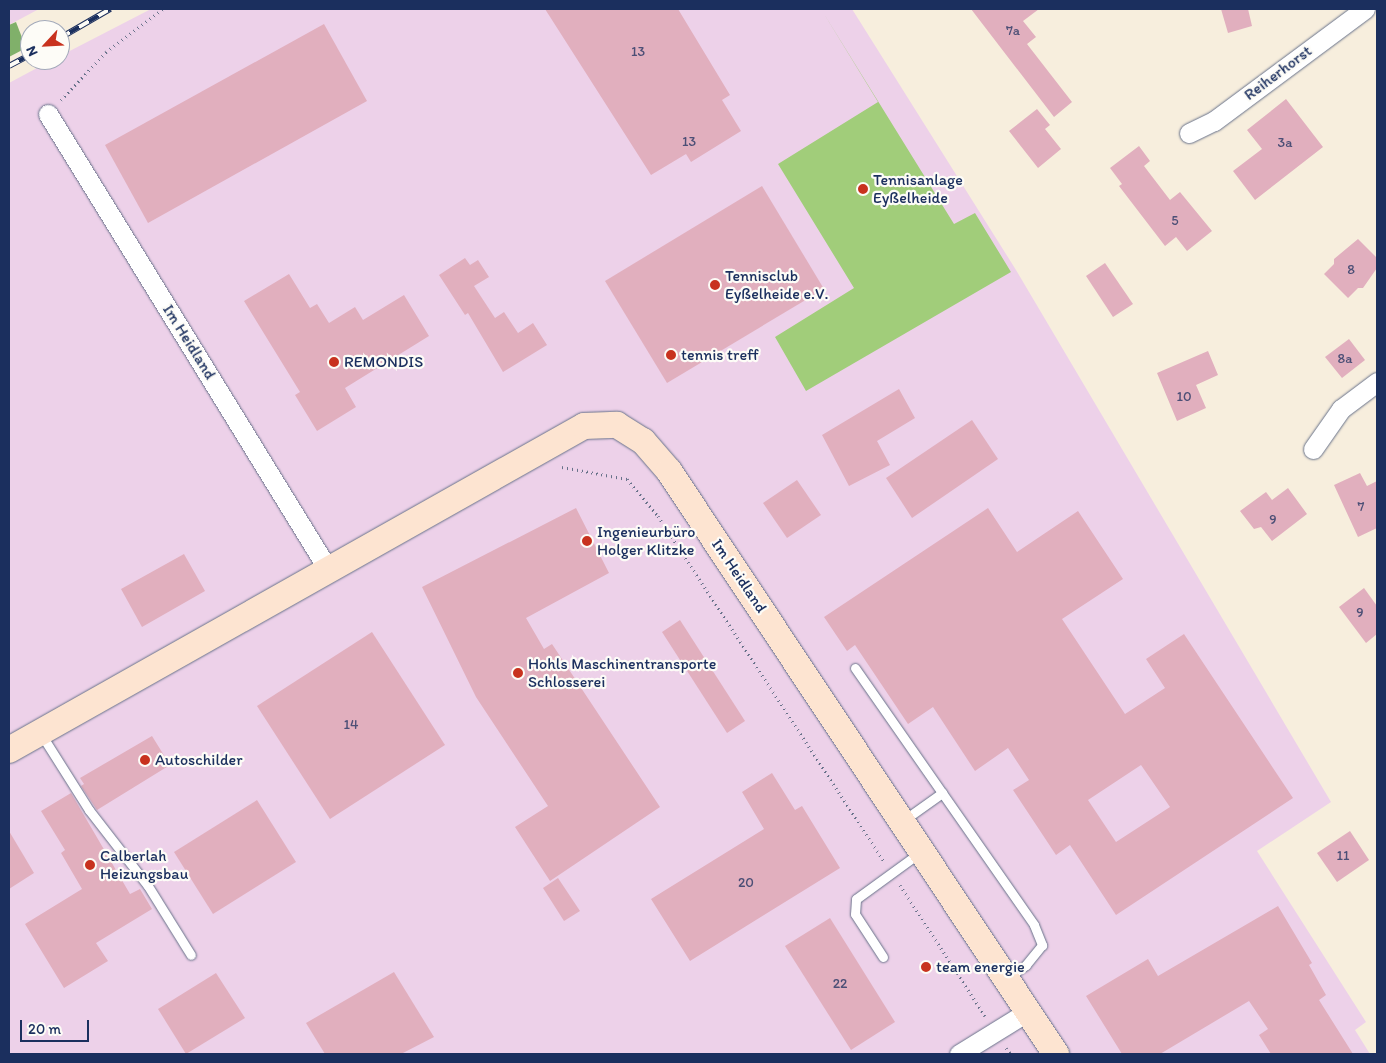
<!DOCTYPE html>
<meta charset="utf-8">
<style>
body{margin:0}
#map{position:relative;width:1386px;height:1063px;overflow:hidden;background:#f7eedd;font-family:Itim,sans-serif}
div>[style]{position:absolute}
[style*='--x']{left:calc(var(--x)*1px);top:calc(var(--y)*1px);width:calc(var(--w)*1px);rotate:calc(var(--a)*1deg)}
.built>*{inset:0;background:#edd1e9}
.green>*{inset:0;background:#a1cd7a}
.forest>*{inset:0;background:#80b06a}
.building>*{inset:0;background:#e1afbe}
.path>*{height:3px;margin-top:-1.5px;transform-origin:0;background:repeating-linear-gradient(90deg,#68728a 0 1px,transparent 0 5px)}
.roads{filter:drop-shadow(0 0 1px #68728a) drop-shadow(0 0 1px #68728a)}
.lane>*{height:9px;margin:-4.5px;padding:0 4.5px;transform-origin:4.5px;border-radius:4.5px;background:#fff}
.street>*{height:19px;margin:-9.5px;padding:0 9.5px;transform-origin:9.5px;border-radius:9.5px;background:#fff}
.secondary>*{height:26px;margin:-13px;padding:0 13px;transform-origin:13px;border-radius:13px;background:#fde4d1}
.rail>*{height:5.5px;margin-top:-2.75px;transform-origin:0;background:repeating-linear-gradient(90deg,#fdfcf7 0 11px,#1b2f5e 0 22px);box-sizing:border-box;border-block:1px solid #1b2f5e}
.dots>*{width:14px;height:14px;translate:-50% -50%;box-sizing:border-box;border:2px solid #fdfcf7;border-radius:50%}
span{translate:-50% -50%;white-space:nowrap;text-align:center;line-height:1.15;-webkit-text-stroke:4.5px #fdfcf7;paint-order:stroke}
.number-label{font-size:14px;color:#4c4f76}
.number-label span{-webkit-text-stroke-width:0}
.street-label{font-size:16px;color:#1b2f5e}
.poi-label{font-size:16px;color:#1b2f5e}
.left{translate:0 -50%;text-align:left}
.frame{position:absolute;inset:0;border:10px solid #1b2f5e;pointer-events:none}
.north{position:absolute;left:20px;top:20px;width:50px;height:50px;box-sizing:border-box;background:#fdfcf7;border:1px solid #a3aaba;border-radius:50%;rotate:245deg;font-size:14px;font-weight:700;line-height:20px;text-align:center;color:#1b2f5e}
.north::after{content:'';display:block;margin:auto;width:18px;height:22px;background:#c8321e;clip-path:polygon(50% 0,100% 100%,50% 72%,0 100%)}
.scale{position:absolute;left:20px;top:1020px;width:69px;height:22px;box-sizing:border-box;border:2px solid #1b2f5e;border-top:0;padding-left:6px;font-size:15px;line-height:18px;white-space:nowrap;color:#1b2f5e;-webkit-text-stroke:4px #fdfcf7;paint-order:stroke}
</style>
<div id="map">
<div class="built">
<i style="clip-path:polygon(9px 9px,39px 9px,9px 25px)"></i>
<i style="clip-path:polygon(151px 9px,852px 9px,1016px 270px,1331px 802px,1257px 851px,1366px 1022px,1355px 1030px,1370px 1054px,9px 1054px,9px 83px,52px 60px,60px 60px,60px 56px)"></i>
</div>
<div class="green">
<i style="clip-path:polygon(821px 9px,954px 224px,975px 213px,1011px 272px,806px 391px,775px 337px,854px 288px,778px 164px,878px 102px)"></i>
</div>
<div class="forest">
<i style="clip-path:polygon(16px 22px,26px 48px,9px 57px,9px 25px)"></i>
</div>
<div class="building">
<i style="clip-path:polygon(545px 9px,678px 9px,730px 95px,722px 100px,741px 131px,691px 162px,686px 154px,651px 175px)"></i>
<i style="clip-path:polygon(971px 9px,1039px 9px,1023px 21px,1036px 37px,1027px 44px,1072px 102px,1054px 117px)"></i>
<i style="clip-path:polygon(1221px 9px,1248px 9px,1252px 26px,1228px 33px)"></i>
<i style="clip-path:polygon(324px 24px,367px 101px,148px 223px,105px 145px)"></i>
<i style="clip-path:polygon(1286px 99px,1323px 147px,1255px 200px,1233px 171px,1262px 149px,1247px 130px)"></i>
<i style="clip-path:polygon(1037px 109px,1050px 125px,1045px 129px,1061px 149px,1038px 168px,1009px 131px)"></i>
<i style="clip-path:polygon(1139px 146px,1150px 161px,1144px 166px,1170px 200px,1180px 192px,1212px 231px,1187px 251px,1176px 237px,1165px 246px,1119px 186px,1122px 184px,1110px 168px)"></i>
<i style="clip-path:polygon(762px 186px,824px 289px,667px 383px,605px 281px)"></i>
<i style="clip-path:polygon(1358px 239px,1377px 258px,1377px 268px,1363px 288px,1358px 288px,1348px 298px,1324px 274px,1334px 264px,1334px 259px)"></i>
<i style="clip-path:polygon(465px 258px,470px 265px,478px 260px,489px 277px,474px 286px,495px 318px,504px 312px,518px 333px,533px 323px,547px 345px,503px 372px,468px 313px,465px 315px,439px 275px)"></i>
<i style="clip-path:polygon(1105px 263px,1133px 304px,1113px 317px,1086px 276px)"></i>
<i style="clip-path:polygon(289px 274px,310px 308px,317px 304px,329px 323px,355px 307px,363px 320px,404px 295px,429px 336px,345px 388px,356px 407px,317px 431px,295px 395px,300px 392px,244px 301px)"></i>
<i style="clip-path:polygon(1349px 339px,1365px 360px,1342px 378px,1325px 357px)"></i>
<i style="clip-path:polygon(1208px 351px,1218px 375px,1196px 385px,1206px 408px,1177px 421px,1157px 373px)"></i>
<i style="clip-path:polygon(899px 389px,915px 418px,877px 441px,890px 465px,849px 486px,822px 435px)"></i>
<i style="clip-path:polygon(972px 420px,998px 459px,912px 518px,886px 478px)"></i>
<i style="clip-path:polygon(1360px 473px,1367px 486px,1377px 481px,1377px 528px,1358px 537px,1334px 485px)"></i>
<i style="clip-path:polygon(797px 480px,821px 515px,787px 538px,763px 503px)"></i>
<i style="clip-path:polygon(1288px 488px,1307px 514px,1272px 541px,1261px 527px,1254px 529px,1240px 511px,1266px 492px,1272px 500px)"></i>
<i style="clip-path:polygon(576px 508px,609px 573px,526px 618px,544px 649px,552px 644px,660px 807px,550px 881px,515px 827px,548px 806px,476px 697px,422px 587px)"></i>
<i style="clip-path:polygon(evenodd,988px 508px,1017px 552px,1078px 511px,1123px 579px,1062px 619px,1125px 714px,1165px 688px,1146px 659px,1184px 634px,1293px 798px,1116px 915px,1070px 845px,1056px 855px,1013px 790px,1029px 780px,1008px 748px,975px 771px,933px 707px,908px 724px,855px 645px,847px 651px,824px 617px,988px 508px,1141px 765px,1170px 807px,1116px 842px,1088px 800px,1141px 765px)"></i>
<i style="clip-path:polygon(184px 554px,205px 591px,142px 627px,121px 589px)"></i>
<i style="clip-path:polygon(1364px 588px,1377px 606px,1377px 634px,1366px 643px,1339px 607px)"></i>
<i style="clip-path:polygon(680px 620px,745px 721px,727px 733px,662px 632px)"></i>
<i style="clip-path:polygon(372px 632px,445px 745px,330px 819px,257px 706px)"></i>
<i style="clip-path:polygon(152px 736px,170px 765px,97px 810px,81px 786px,84px 784px,80px 778px)"></i>
<i style="clip-path:polygon(772px 773px,795px 810px,802px 806px,840px 868px,690px 961px,651px 899px,764px 829px,742px 792px)"></i>
<i style="clip-path:polygon(71px 793px,130px 894px,140px 889px,152px 909px,96px 943px,108px 961px,64px 988px,25px 924px,82px 889px,61px 853px,65px 850px,41px 811px)"></i>
<i style="clip-path:polygon(257px 800px,296px 862px,213px 914px,174px 852px)"></i>
<i style="clip-path:polygon(9px 831px,34px 873px,9px 889px)"></i>
<i style="clip-path:polygon(1350px 831px,1369px 860px,1337px 882px,1317px 853px)"></i>
<i style="clip-path:polygon(558px 878px,580px 911px,564px 921px,543px 888px)"></i>
<i style="clip-path:polygon(1278px 906px,1312px 963px,1309px 965px,1326px 995px,1319px 1000px,1353px 1054px,1271px 1054px,1259px 1035px,1268px 1029px,1249px 1001px,1160px 1054px,1122px 1054px,1086px 996px,1148px 959px,1158px 976px)"></i>
<i style="clip-path:polygon(830px 918px,895px 1022px,851px 1050px,785px 946px)"></i>
<i style="clip-path:polygon(394px 972px,434px 1037px,401px 1054px,325px 1054px,306px 1023px)"></i>
<i style="clip-path:polygon(216px 973px,245px 1018px,186px 1054px,158px 1009px)"></i>
</div>
<div class="path">
<i style="--x:61;--y:100;--w:66;--a:-46.8"></i>
<i style="--x:106;--y:52;--w:71;--a:-37"></i>
<i style="--x:562;--y:467;--w:66;--a:10.5"></i>
<i style="--x:627;--y:479;--w:48;--a:50"></i>
<i style="--x:658;--y:516;--w:412;--a:56.8"></i>
<i style="--x:900;--y:885;--w:156;--a:57"></i>
<i style="--x:1006;--y:1048;--w:8;--a:50"></i>
</div>
<div class="roads">
<div class="lane">
<i style="--x:855;--y:668;--w:313;--a:55.1"></i>
<i style="--x:1034;--y:925;--w:22;--a:68"></i>
<i style="--x:1042;--y:945;--w:26;--a:129"></i>
<i style="--x:1026;--y:965;--w:22;--a:146"></i>
<i style="--x:41;--y:734;--w:90;--a:57.7"></i>
<i style="--x:89;--y:810;--w:96;--a:52.2"></i>
<i style="--x:148;--y:886;--w:81;--a:58.1"></i>
<i style="--x:904;--y:820;--w:47;--a:-35.4"></i>
<i style="--x:883;--y:957;--w:51;--a:-123.1"></i>
<i style="--x:855;--y:914;--w:15;--a:-86"></i>
<i style="--x:856;--y:899;--w:78;--a:-36.1"></i>
</div>
<div class="street">
<i style="--x:48;--y:114;--w:536;--a:58.41"></i>
<i style="--x:1189;--y:133;--w:28;--a:-26"></i>
<i style="--x:1214;--y:121;--w:188;--a:-36.6"></i>
<i style="--x:1313;--y:449;--w:49;--a:-55"></i>
<i style="--x:1341;--y:409;--w:45;--a:-36.9"></i>
<i style="--x:959;--y:1054;--w:80;--a:-31.7"></i>
</div>
<div class="secondary">
<i style="--x:9;--y:750;--w:660;--a:-29.4"></i>
<i style="--x:584;--y:426;--w:33;--a:-2"></i>
<i style="--x:617;--y:425;--w:31;--a:32"></i>
<i style="--x:643;--y:441;--w:40;--a:49"></i>
<i style="--x:669;--y:471;--w:700;--a:56.42"></i>
</div>
</div>
<div class="rail">
<i style="--x:60;--y:38;--w:58;--a:-30.1"></i>
<i style="--x:9;--y:66;--w:24;--a:-28"></i>
</div>
<div class="dots">
<i style="left:863px;top:189px;background:#c8321e"></i>
<i style="left:715px;top:285px;background:#c8321e"></i>
<i style="left:671px;top:355px;background:#c8321e"></i>
<i style="left:334px;top:362px;background:#c8321e"></i>
<i style="left:587px;top:541px;background:#c8321e"></i>
<i style="left:518px;top:673px;background:#c8321e"></i>
<i style="left:145px;top:760px;background:#c8321e"></i>
<i style="left:90px;top:865px;background:#c8321e"></i>
<i style="left:926px;top:967px;background:#c8321e"></i>
</div>
<div class="number-label">
<span style="left:1013px;top:31px">7a</span>
<span style="left:638px;top:52px">13</span>
<span style="left:689px;top:142px">13</span>
<span style="left:1285px;top:143px">3a</span>
<span style="left:1175px;top:221px">5</span>
<span style="left:1351px;top:270px">8</span>
<span style="left:1345px;top:359px">8a</span>
<span style="left:1184px;top:397px">10</span>
<span style="left:1361px;top:507px">7</span>
<span style="left:1273px;top:520px">9</span>
<span style="left:1360px;top:613px">9</span>
<span style="left:351px;top:725px">14</span>
<span style="left:1343px;top:856px">11</span>
<span style="left:746px;top:883px">20</span>
<span style="left:840px;top:984px">22</span>
</div>
<div class="street-label">
<span style="left:1278px;top:73px;rotate:-37deg">Reiherhorst</span>
<span style="left:189px;top:342px;rotate:58deg">Im Heidland</span>
<span style="left:739px;top:576px;rotate:56deg">Im Heidland</span>
</div>
<div class="poi-label">
<span class="left" style="left:873px;top:189px">Tennisanlage<br>Eyßelheide</span>
<span class="left" style="left:725px;top:285px">Tennisclub<br>Eyßelheide e.V.</span>
<span class="left" style="left:681px;top:355px">tennis treff</span>
<span class="left" style="left:344px;top:362px">REMONDIS</span>
<span class="left" style="left:597px;top:541px">Ingenieurbüro<br>Holger Klitzke</span>
<span class="left" style="left:528px;top:673px">Hohls Maschinentransporte<br>Schlosserei</span>
<span class="left" style="left:155px;top:760px">Autoschilder</span>
<span class="left" style="left:100px;top:865px">Calberlah<br>Heizungsbau</span>
<span class="left" style="left:936px;top:967px">team energie</span>
</div>
<div class="frame"></div>
<div class="north">N</div>
<div class="scale">20 m</div>
</div>
